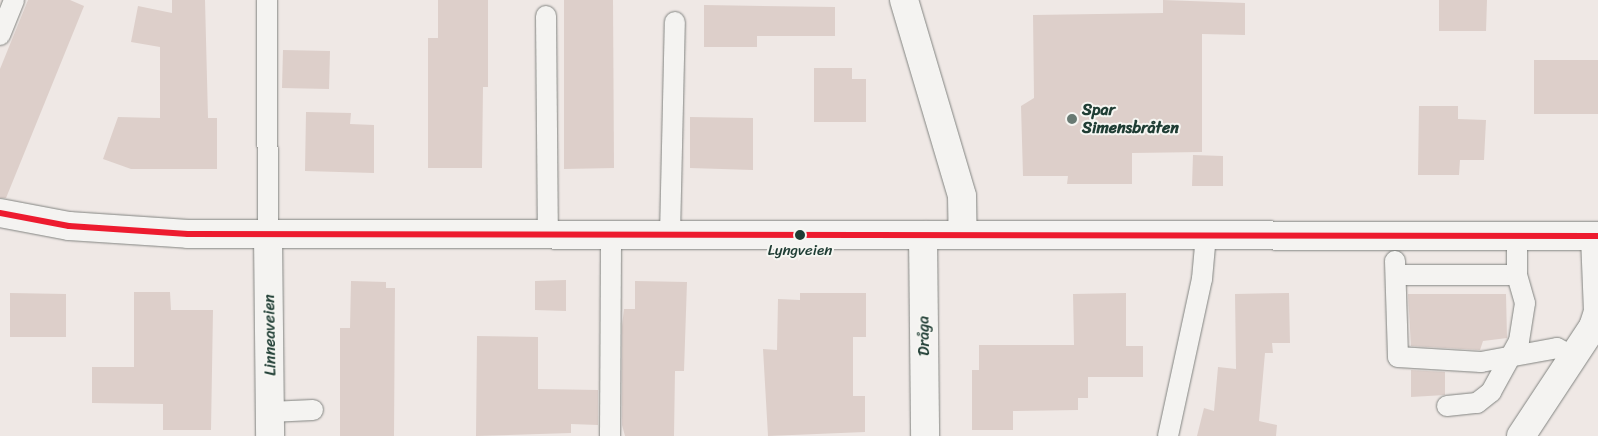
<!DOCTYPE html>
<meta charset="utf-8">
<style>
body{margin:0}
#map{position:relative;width:1598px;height:436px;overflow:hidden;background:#efe8e5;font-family:Sriracha,sans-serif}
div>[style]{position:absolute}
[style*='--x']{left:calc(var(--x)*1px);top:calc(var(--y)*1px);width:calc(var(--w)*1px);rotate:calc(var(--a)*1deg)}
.building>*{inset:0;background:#ddcfca}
.roads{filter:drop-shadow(0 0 1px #828481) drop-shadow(0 0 1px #828481)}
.lane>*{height:20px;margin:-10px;padding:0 10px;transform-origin:10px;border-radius:10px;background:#f4f3f1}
.street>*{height:28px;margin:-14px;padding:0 14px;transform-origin:14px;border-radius:14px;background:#f4f3f1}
.secondary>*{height:28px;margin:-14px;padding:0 14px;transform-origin:14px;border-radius:14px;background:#f4f3f1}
.bus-1>*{height:6px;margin:-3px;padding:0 3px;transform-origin:3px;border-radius:3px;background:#ed1b2f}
.dots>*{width:14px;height:14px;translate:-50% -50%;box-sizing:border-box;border:2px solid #f6f6f2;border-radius:50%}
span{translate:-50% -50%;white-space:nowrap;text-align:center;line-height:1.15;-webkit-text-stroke:4px #f6f6f2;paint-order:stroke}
.bus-label{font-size:15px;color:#1f3d34}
.poi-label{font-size:16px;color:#1f3d34;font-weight:700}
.left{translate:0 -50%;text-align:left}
.street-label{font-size:16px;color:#1f3d34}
</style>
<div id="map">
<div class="building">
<i style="clip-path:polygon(28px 0,70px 0,84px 6px,6px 198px,0 198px,0 69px)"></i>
<i style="clip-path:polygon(172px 0,205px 0,208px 118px,217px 118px,217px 169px,131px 169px,103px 159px,118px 117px,160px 118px,160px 47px,131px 42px,138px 6px,172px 13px)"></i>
<i style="clip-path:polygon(438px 0,488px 0,488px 87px,483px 87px,482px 168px,428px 168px,428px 38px,438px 38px)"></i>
<i style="clip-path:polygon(564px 0,613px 0,614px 168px,564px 169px)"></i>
<i style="clip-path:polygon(1163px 0,1245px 3px,1245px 35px,1202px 34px,1202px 152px,1132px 153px,1132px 184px,1067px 184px,1068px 176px,1023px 176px,1021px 106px,1034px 98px,1033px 15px,1163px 13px)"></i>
<i style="clip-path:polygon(1439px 0,1487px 0,1486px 31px,1439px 31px)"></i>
<i style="clip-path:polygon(704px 5px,835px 7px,835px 36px,757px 36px,757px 47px,704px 47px)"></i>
<i style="clip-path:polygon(283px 50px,330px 51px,329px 89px,282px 88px)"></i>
<i style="clip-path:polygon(1534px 60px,1598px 60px,1598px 114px,1534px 114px)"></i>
<i style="clip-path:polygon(814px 68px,852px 68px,852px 79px,866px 79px,866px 122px,814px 122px)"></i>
<i style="clip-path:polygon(1419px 106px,1458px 106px,1458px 119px,1486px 120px,1484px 160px,1460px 160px,1459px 175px,1418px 175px)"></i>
<i style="clip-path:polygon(306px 112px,351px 113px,350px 124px,374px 125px,374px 173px,305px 171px)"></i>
<i style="clip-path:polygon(690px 117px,753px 118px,753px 170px,690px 168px)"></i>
<i style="clip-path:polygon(1193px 155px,1223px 156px,1223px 186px,1192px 186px)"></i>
<i style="clip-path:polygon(566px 280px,566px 311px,535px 310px,535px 281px)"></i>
<i style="clip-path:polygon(351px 281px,386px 282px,386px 288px,395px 288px,394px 436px,340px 436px,340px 328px,350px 328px)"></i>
<i style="clip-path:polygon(635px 281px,687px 282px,684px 371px,675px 371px,674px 436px,625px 436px,622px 425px,622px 326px,624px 309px,635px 309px)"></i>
<i style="clip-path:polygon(134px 292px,170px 292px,171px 310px,213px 310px,211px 430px,163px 430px,163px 404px,92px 403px,92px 367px,134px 367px)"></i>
<i style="clip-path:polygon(10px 293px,66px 294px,66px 337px,10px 337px)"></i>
<i style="clip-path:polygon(800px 293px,866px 293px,866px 337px,853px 337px,853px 396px,865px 396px,865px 432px,768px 436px,763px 349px,777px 350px,778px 299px,800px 300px)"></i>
<i style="clip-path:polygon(1126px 293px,1126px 346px,1143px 346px,1143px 377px,1088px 377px,1088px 398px,1078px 398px,1078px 410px,1013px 411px,1013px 430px,972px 430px,972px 370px,979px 370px,979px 345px,1074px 345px,1073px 294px)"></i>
<i style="clip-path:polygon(1289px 293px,1290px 343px,1272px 343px,1273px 353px,1265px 353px,1259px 421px,1277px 425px,1276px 436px,1197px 436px,1204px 408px,1214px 411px,1218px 367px,1236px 369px,1235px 294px)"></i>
<i style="clip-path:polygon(1408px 294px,1506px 294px,1507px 338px,1483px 341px,1480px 350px,1411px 346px)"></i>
<i style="clip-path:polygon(477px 336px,538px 337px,538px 389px,598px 390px,598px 425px,571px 424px,571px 433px,476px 436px)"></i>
<i style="clip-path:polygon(1411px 370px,1445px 372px,1445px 395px,1411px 397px)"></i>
</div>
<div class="roads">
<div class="lane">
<i style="--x:267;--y:0;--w:235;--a:89.8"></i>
<i style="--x:546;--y:16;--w:218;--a:89.5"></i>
<i style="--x:0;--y:35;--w:38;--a:-68"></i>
<i style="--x:670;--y:235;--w:213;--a:-88.7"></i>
<i style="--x:1395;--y:261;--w:96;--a:88.2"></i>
<i style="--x:1398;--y:357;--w:83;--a:3.4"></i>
<i style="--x:1481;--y:362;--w:77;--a:-10.4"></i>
<i style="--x:1557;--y:348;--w:21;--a:28"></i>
<i style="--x:1396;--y:275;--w:121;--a:0"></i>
<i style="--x:1447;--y:406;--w:30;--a:-6"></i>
<i style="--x:1477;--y:403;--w:18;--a:-38"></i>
<i style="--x:1491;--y:392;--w:58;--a:-61.2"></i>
<i style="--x:1519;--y:341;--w:38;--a:-81"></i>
<i style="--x:1525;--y:303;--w:29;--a:-106"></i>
<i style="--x:1517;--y:275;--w:39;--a:-90"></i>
<i style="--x:270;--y:412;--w:43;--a:-2.7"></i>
<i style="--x:610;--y:436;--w:202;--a:-89.7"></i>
<i style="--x:1168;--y:436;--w:161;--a:-77.8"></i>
<i style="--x:1202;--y:279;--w:44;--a:-84.8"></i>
</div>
<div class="street">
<i style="--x:904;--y:0;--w:204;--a:73.5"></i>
<i style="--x:962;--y:196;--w:39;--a:89"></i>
<i style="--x:268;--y:235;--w:201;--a:89.4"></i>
<i style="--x:923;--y:235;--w:201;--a:89.4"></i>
<i style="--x:1521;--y:436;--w:131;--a:-56.6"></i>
<i style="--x:1593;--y:327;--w:16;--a:-72"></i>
<i style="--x:1598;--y:312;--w:76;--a:-92.3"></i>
</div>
<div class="secondary">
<i style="--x:0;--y:213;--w:70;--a:10.7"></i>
<i style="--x:69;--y:226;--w:119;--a:3.8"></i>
<i style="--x:188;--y:234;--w:1410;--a:0.08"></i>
</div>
</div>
<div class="bus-1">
<i style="--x:0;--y:213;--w:70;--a:10.7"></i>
<i style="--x:69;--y:226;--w:119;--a:3.8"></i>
<i style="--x:188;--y:234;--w:1410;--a:0.08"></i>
</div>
<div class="dots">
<i style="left:1072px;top:119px;background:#687972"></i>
<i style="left:800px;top:235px;background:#1f3d34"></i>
</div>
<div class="bus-label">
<span style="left:800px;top:251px">Lyngveien</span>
</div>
<div class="poi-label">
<span class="left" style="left:1082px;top:119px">Spar<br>Simensbråten</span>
</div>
<div class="street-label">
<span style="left:270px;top:335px;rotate:-91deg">Linneaveien</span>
<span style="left:924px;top:336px;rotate:-91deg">Dråga</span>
</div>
</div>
